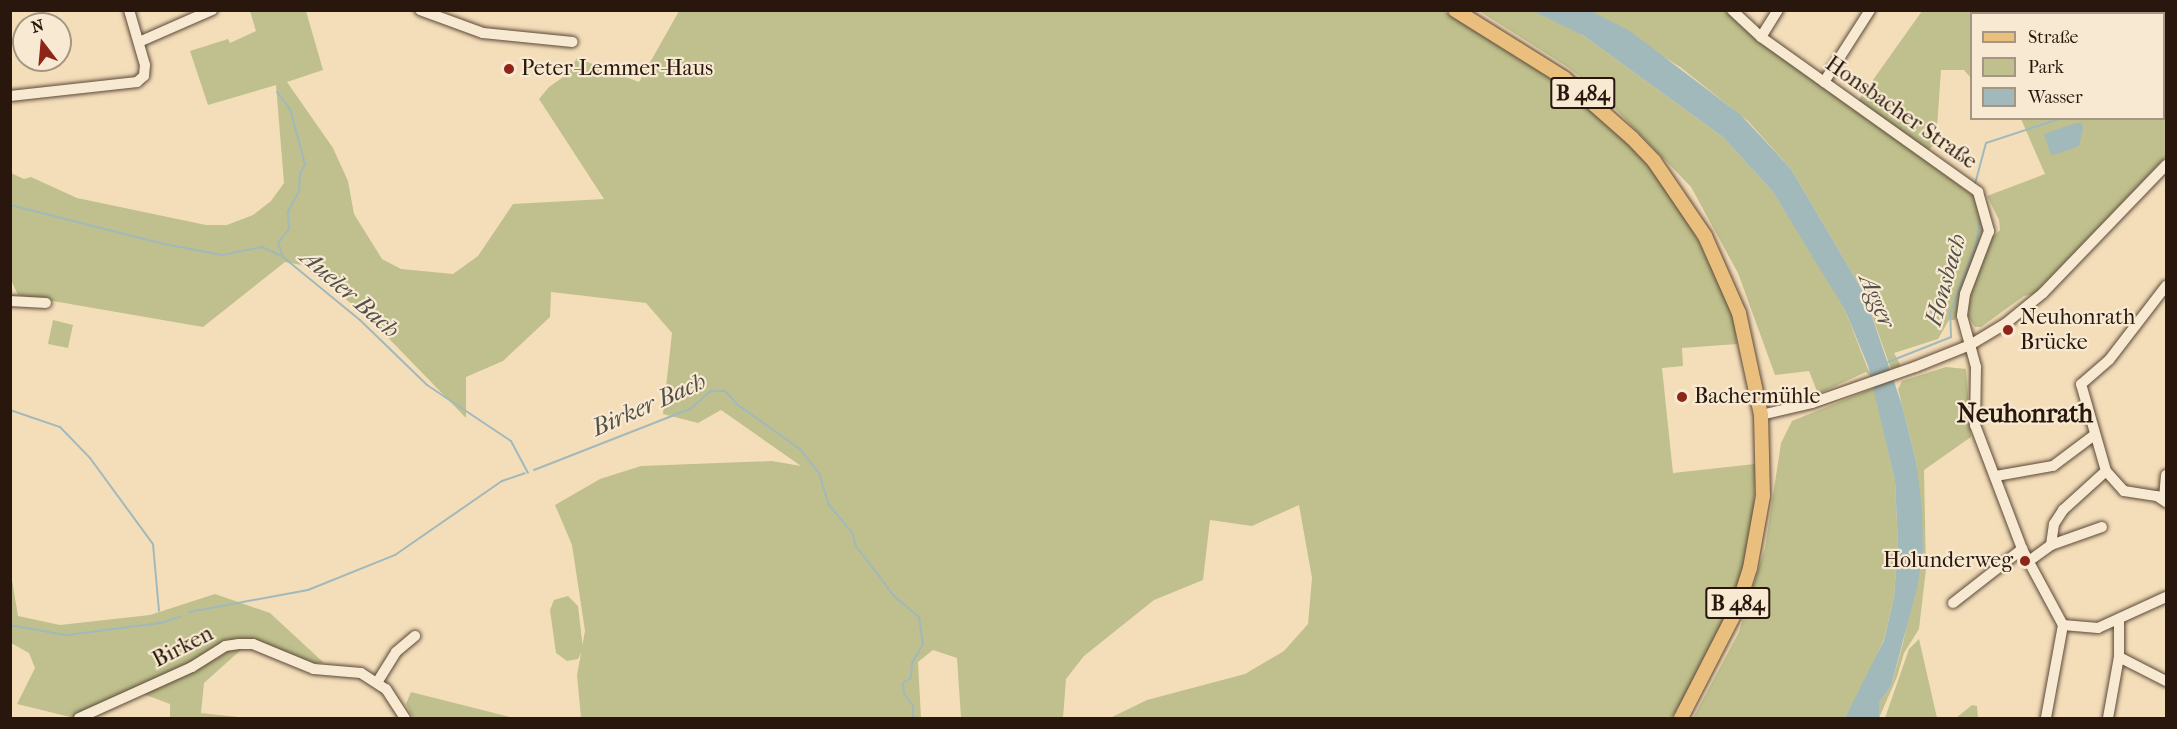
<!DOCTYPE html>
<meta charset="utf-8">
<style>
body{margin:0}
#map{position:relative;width:2177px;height:729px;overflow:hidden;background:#f4deba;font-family:"IM FELL French Canon",serif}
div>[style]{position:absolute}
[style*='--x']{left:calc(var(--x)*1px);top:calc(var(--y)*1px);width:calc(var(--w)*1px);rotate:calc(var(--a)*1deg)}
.green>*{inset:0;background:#bfc08d}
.water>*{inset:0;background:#a1b9bb}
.stream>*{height:2px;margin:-1px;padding:0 1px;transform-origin:1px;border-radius:1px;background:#a1b9bb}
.roads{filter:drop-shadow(0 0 2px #5c4938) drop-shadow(0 0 2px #5c4938)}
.minor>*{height:10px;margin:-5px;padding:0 5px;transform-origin:5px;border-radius:5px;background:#f8ead2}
.major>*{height:14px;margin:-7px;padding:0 7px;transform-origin:7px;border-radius:7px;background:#eabf7d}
.dots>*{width:16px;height:16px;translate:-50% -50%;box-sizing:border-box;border:3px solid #f8ead2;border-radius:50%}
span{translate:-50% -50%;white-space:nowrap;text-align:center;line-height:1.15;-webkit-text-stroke:4.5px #f8ead2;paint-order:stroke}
.shield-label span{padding:2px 4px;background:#f8ead2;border:2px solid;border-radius:4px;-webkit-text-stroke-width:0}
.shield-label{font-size:21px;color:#29170d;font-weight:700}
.poi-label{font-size:22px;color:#29170d}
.left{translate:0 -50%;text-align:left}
.right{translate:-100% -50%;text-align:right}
.street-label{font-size:22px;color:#29170d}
.water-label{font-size:24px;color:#53504a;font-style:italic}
.quarter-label{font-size:26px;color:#29170d;font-weight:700}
.frame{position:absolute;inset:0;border:12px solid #29170d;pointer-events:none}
.legend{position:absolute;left:1970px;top:12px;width:195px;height:108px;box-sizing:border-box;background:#f8ead2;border:2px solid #a59683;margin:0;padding:8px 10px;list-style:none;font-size:18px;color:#29170d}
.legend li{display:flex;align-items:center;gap:12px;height:30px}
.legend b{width:30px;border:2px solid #a59683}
.north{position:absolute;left:12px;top:12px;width:60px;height:60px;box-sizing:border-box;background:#f8ead2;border:2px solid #a59683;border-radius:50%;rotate:344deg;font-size:16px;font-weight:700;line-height:24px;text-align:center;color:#29170d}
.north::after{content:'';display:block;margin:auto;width:21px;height:27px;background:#8f2418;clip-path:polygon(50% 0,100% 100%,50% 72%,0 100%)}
</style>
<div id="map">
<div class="green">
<i style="clip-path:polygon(250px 11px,306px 11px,323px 70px,287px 82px,333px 148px,348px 181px,354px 214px,382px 259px,401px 269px,453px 274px,478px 256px,513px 204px,604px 199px,539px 99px,549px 87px,566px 75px,577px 58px,639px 82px,679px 11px,1443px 11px,1564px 84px,1633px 146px,1685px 214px,1725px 295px,1734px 319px,1737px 344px,1682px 348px,1683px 366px,1662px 368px,1673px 473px,1755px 464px,1754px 517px,1743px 573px,1722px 627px,1702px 670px,1671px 718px,1110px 718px,1147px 700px,1245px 674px,1284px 651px,1308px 624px,1312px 578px,1299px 505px,1252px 526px,1210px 520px,1203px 580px,1154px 600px,1084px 656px,1066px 679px,1063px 718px,961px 718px,957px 658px,933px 650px,918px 662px,921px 718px,581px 718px,577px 675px,585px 631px,572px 545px,555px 505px,600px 479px,641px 466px,772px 461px,801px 466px,721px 410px,698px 423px,663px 414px,672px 333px,646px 303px,551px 292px,550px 317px,503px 361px,466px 377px,466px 418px,366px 315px,302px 265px,285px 262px,203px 327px,18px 295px,11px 280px,11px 173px,24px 179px,31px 177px,77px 198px,206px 225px,227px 225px,253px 215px,271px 201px,284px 183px,276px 85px,208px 105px,190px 51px,228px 39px,230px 43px,256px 31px)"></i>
<i style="clip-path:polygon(1479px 11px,1533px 11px,1551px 18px,1584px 36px,1723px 137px,1773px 192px,1823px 271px,1845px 310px,1871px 377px,1866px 372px,1818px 394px,1809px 371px,1775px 375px,1738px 273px,1691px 187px,1601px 94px,1569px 68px)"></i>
<i style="clip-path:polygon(1591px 11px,1727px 11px,1971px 194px,1977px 195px,1985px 218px,1980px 244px,1955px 320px,1949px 320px,1938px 339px,1894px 353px,1901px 366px,1891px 369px,1864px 293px,1791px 169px,1748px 121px,1680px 67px)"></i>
<i style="clip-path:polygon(1922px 11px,2166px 11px,2166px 157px,2034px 294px,2024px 296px,1981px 327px,1975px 327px,1968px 316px,1969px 298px,1990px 240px,2000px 230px,1999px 220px,1987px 196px,2045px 174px,2021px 119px,2164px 118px,2164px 14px,1972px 14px,1971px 78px,1964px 70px,1941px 70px,1936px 142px,1929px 150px,1858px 101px)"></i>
<i style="clip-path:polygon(53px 320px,73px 325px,68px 348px,48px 344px)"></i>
<i style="clip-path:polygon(1946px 367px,1966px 369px,1971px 437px,1924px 470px,1926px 569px,1919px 629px,1904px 653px,1897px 677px,1879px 718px,1879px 703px,1891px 686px,1903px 643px,1923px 551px,1916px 461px,1898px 389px,1902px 381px)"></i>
<i style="clip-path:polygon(1874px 388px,1895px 481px,1898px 545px,1894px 597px,1884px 639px,1856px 701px,1845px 718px,1693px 718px,1739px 632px,1765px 548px,1781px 443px,1792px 421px)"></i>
<i style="clip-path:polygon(10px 568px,18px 616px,60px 625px,150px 615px,215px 594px,270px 613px,324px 663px,304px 663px,253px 639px,204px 683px,201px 713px,248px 718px,170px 718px,170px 704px,138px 692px,74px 718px,17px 704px,35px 668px,29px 653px,11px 643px)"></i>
<i style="clip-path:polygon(568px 596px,578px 606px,583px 649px,578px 659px,567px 661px,556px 653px,550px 610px,554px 600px)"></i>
<i style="clip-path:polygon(1919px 639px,1937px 718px,1885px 718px,1909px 649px)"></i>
<i style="clip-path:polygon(411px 692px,514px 718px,413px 718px,406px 704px)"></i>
<i style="clip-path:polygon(1972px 705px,1977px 706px,1978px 718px,1956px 718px)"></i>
</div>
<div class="water">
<i style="clip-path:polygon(1533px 11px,1591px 11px,1630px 31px,1741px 115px,1791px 169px,1864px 293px,1902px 405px,1916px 461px,1922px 509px,1923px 551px,1917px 588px,1891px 686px,1879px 703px,1879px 718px,1845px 718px,1884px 640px,1894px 597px,1898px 545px,1895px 481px,1868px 366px,1845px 310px,1773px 192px,1723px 137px,1584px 36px)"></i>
<i style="clip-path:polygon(2076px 123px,2082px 123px,2083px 129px,2079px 146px,2054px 155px,2050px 153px,2044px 134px)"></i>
</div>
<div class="stream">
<i style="--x:2142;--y:14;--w:4;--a:-63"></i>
<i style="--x:277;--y:92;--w:21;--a:53"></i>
<i style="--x:290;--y:109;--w:57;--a:74.7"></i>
<i style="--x:305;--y:164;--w:11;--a:117"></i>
<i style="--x:300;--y:174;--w:17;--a:93"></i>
<i style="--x:299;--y:191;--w:24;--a:118"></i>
<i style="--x:288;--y:212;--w:17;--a:87"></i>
<i style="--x:289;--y:229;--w:18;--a:128"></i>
<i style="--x:278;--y:243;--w:15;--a:70"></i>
<i style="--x:283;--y:257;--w:99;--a:39.3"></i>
<i style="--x:360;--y:320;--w:93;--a:44.1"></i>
<i style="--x:427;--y:385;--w:101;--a:33.7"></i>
<i style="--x:511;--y:441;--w:36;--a:62"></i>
<i style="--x:2164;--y:107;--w:2;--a:0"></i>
<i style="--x:1975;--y:184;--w:42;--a:-75"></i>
<i style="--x:1986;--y:143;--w:80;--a:-18.2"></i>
<i style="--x:10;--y:205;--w:159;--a:14.2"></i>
<i style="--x:164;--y:244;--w:59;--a:10.7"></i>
<i style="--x:222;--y:255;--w:41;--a:-11.3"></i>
<i style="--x:262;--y:247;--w:21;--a:25"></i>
<i style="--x:1888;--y:362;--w:68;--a:-21.6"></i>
<i style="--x:1951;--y:337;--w:24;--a:-92"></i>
<i style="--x:1950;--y:313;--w:72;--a:-68.8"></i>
<i style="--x:1976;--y:246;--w:30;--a:-82"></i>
<i style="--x:10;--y:410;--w:53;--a:18.8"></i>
<i style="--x:60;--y:427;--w:43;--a:45.9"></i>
<i style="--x:90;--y:458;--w:107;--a:53.8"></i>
<i style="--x:153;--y:544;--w:67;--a:84.9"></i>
<i style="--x:534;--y:470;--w:168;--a:-21.4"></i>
<i style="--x:690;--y:409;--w:28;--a:-41"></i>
<i style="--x:711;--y:391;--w:14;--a:0"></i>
<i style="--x:725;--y:391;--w:19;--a:47"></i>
<i style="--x:738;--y:405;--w:76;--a:35.4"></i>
<i style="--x:800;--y:449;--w:31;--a:52"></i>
<i style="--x:819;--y:473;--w:34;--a:73"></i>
<i style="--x:829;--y:505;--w:35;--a:50"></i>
<i style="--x:852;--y:532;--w:15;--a:74"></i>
<i style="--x:856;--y:546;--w:63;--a:52.8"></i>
<i style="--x:894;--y:596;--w:33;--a:40"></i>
<i style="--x:919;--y:617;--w:27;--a:82"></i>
<i style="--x:923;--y:644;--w:22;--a:120"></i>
<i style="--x:912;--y:663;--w:15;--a:94"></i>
<i style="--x:911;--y:678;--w:9;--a:148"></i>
<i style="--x:903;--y:683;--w:11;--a:85"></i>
<i style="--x:904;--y:694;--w:15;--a:53"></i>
<i style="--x:913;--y:706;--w:12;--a:90"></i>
<i style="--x:189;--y:612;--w:121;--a:-10.5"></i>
<i style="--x:308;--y:590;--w:94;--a:-21.9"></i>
<i style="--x:395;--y:555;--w:130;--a:-34.7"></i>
<i style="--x:502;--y:481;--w:24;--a:-19"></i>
<i style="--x:10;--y:625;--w:56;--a:10.3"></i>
<i style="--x:67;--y:635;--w:94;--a:-7.4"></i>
<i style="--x:160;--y:623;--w:21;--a:-17"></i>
</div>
<div class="roads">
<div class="minor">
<i style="--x:420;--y:10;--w:67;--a:20.1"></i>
<i style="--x:483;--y:33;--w:90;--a:5.7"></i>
<i style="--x:1732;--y:10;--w:40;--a:43"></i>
<i style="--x:1761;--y:37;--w:267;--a:35.5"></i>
<i style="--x:1978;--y:192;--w:41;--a:74.2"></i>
<i style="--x:1989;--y:231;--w:67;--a:110.9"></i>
<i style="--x:1965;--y:294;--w:22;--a:98"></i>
<i style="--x:1962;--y:316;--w:53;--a:74.6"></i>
<i style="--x:1976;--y:367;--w:58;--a:91"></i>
<i style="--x:1975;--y:425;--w:133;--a:69.2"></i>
<i style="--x:2022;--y:549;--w:86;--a:61.7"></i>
<i style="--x:2063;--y:625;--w:95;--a:100.4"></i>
<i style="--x:1761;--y:37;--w:32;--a:-58"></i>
<i style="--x:139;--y:42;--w:80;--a:-23.7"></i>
<i style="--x:1824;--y:82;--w:85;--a:-57.4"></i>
<i style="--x:10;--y:96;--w:128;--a:-6.3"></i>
<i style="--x:137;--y:82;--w:9;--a:-41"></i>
<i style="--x:144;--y:76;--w:11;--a:-85"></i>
<i style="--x:145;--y:65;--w:57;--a:-106.2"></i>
<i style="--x:2166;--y:286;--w:93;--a:127.6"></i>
<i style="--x:2109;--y:360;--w:37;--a:139"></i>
<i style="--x:2081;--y:384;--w:91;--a:74"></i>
<i style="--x:2106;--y:471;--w:27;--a:48"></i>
<i style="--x:2124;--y:491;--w:33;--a:9"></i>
<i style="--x:2157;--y:496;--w:11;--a:34"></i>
<i style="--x:10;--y:301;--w:36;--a:3"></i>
<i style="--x:1761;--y:415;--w:52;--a:-13.2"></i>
<i style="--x:1812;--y:403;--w:109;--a:-19.3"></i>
<i style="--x:1915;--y:367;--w:59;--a:-21.8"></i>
<i style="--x:1970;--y:345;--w:41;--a:-31"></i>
<i style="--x:2005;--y:324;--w:49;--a:-39.2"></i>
<i style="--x:2043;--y:293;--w:178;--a:-46.1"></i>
<i style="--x:1996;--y:476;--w:58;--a:-10"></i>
<i style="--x:2053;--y:466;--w:50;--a:-36.9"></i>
<i style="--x:2164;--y:498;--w:23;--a:-85"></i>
<i style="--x:2051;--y:545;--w:54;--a:-19.4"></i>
<i style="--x:2029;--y:561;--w:27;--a:-36"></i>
<i style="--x:2051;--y:545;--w:21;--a:-82"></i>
<i style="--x:2054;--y:524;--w:17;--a:-57"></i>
<i style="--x:2063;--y:510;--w:58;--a:-42.2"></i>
<i style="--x:1953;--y:603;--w:88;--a:-38"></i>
<i style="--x:2119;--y:620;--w:37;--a:90"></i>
<i style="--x:2119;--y:657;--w:53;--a:27.1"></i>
<i style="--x:2063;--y:625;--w:35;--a:5"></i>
<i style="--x:2098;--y:628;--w:75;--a:-24.5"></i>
<i style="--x:378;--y:681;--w:34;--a:-58"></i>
<i style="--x:396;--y:652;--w:25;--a:-40"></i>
<i style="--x:79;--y:718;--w:124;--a:-24.3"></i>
<i style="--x:192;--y:667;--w:39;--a:-32"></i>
<i style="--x:225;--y:646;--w:14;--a:-8"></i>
<i style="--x:239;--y:644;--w:14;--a:0"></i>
<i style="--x:253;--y:644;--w:66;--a:22.3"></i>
<i style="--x:314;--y:669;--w:47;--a:4.9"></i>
<i style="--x:361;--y:673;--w:30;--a:33"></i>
<i style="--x:386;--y:689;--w:35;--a:57"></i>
<i style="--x:2108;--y:718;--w:62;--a:-79.8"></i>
</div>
<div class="major">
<i style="--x:1455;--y:10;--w:128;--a:32"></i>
<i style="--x:1564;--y:78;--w:91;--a:41.4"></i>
<i style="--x:1632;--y:138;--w:32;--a:46"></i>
<i style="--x:1654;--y:161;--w:91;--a:55.8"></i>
<i style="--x:1705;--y:236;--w:84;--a:66.2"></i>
<i style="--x:1739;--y:313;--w:104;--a:77.8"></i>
<i style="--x:1761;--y:415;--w:81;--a:88.6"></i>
<i style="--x:1763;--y:496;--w:73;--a:100.2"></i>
<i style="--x:1750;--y:568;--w:43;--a:107.6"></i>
<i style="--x:1737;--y:609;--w:123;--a:117.2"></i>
</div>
</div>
<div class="dots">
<i style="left:509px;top:69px;background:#8f2418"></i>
<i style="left:2008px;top:330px;background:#8f2418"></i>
<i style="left:1682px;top:397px;background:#8f2418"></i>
<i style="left:2025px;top:561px;background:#8f2418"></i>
</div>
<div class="shield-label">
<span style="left:1583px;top:93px">B 484</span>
<span style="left:1738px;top:603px">B 484</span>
</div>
<div class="poi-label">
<span class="left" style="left:521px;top:69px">Peter-Lemmer-Haus</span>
<span class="left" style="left:2020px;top:330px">Neuhonrath<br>Brücke</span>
<span class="left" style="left:1694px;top:397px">Bachermühle</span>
<span class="right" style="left:2013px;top:561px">Holunderweg</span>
</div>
<div class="street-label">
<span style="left:1901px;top:113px;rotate:35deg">Honsbacher Straße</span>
<span style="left:183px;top:647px;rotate:-27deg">Birken</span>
</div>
<div class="water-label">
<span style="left:1946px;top:280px;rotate:-74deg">Honsbach</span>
<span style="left:350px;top:294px;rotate:41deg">Aueler Bach</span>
<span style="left:1877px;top:301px;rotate:67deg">Agger</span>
<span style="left:649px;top:405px;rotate:-24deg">Birker Bach</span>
</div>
<div class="quarter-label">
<span style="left:2025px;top:414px">Neuhonrath</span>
</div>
<div class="frame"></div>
<ul class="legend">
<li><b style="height:8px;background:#eabf7d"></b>Straße</li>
<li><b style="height:16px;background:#bfc08d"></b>Park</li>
<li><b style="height:16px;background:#a1b9bb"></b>Wasser</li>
</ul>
<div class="north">N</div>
</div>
